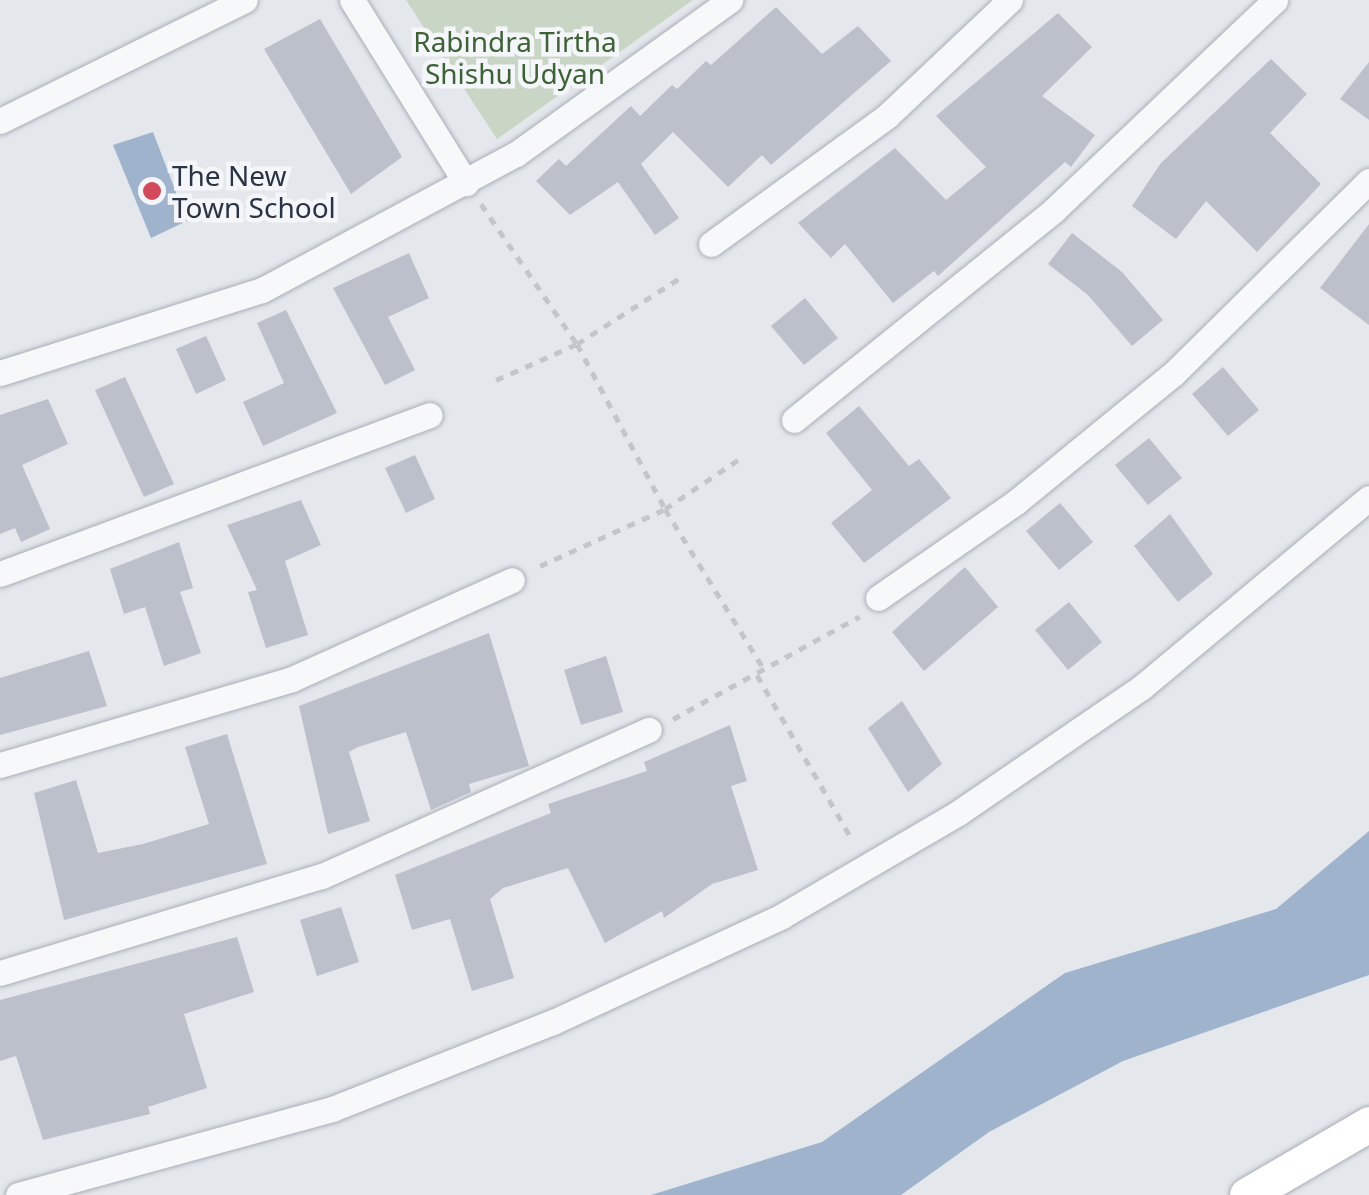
<!DOCTYPE html>
<style>
body{margin:0}
#map{position:relative;width:1369px;height:1195px;overflow:hidden;background:#e4e7ec;font-family:"Noto Sans",sans-serif}
div>[style]{position:absolute}
[style*='--x']{left:calc(var(--x)*1px);top:calc(var(--y)*1px);width:calc(var(--w)*1px);rotate:calc(var(--a)*1deg)}
.green>*{inset:0;background:#c9d6c5}
.water>*{inset:0;background:#9fb4cc}
.building>*{inset:0;background:#bbc0ca}
.path>*{height:5px;margin-top:-2.5px;transform-origin:0;background:repeating-linear-gradient(90deg,#c2c5cb 0 8px,transparent 0 16px)}
.roads{filter:drop-shadow(0 0 2px #a9aeb7) drop-shadow(0 0 2px #a9aeb7)}
.street>*{height:25px;margin:-12.5px;padding:0 12.5px;transform-origin:12.5px;border-radius:12.5px;background:#f7f8fa}
.secondary>*{height:35px;margin:-17.5px;padding:0 17.5px;transform-origin:17.5px;border-radius:17.5px;background:#fff}
.dots>*{width:28px;height:28px;translate:-50% -50%;box-sizing:border-box;border:5px solid #f4f6f9;border-radius:50%}
span{translate:-50% -50%;white-space:nowrap;text-align:center;line-height:1.15;-webkit-text-stroke:9px #f4f6f9;paint-order:stroke}
.park-label{font-size:28px;color:#3f6138}
.poi-label{font-size:28px;color:#2b3445}
.left{translate:0 -50%;text-align:left}
</style>
<div id="map">
<div class="green">
<i style="clip-path:polygon(406px 0,693px 0,497px 139px)"></i>
</div>
<div class="water">
<i style="clip-path:polygon(153px 132px,187px 221px,151px 238px,113px 145px)"></i>
<i style="clip-path:polygon(1369px 831px,1369px 975px,1123px 1061px,989px 1132px,901px 1195px,651px 1195px,822px 1142px,1065px 973px,1276px 909px)"></i>
</div>
<div class="building">
<i style="clip-path:polygon(776px 7px,822px 54px,858px 26px,891px 61px,771px 165px,762px 155px,728px 187px,673px 132px,641px 164px,679px 218px,655px 235px,618px 182px,570px 215px,536px 181px,559px 159px,566px 166px,631px 106px,640px 116px,672px 85px,677px 89px,706px 61px,711px 65px)"></i>
<i style="clip-path:polygon(1058px 13px,1092px 47px,1042px 96px,1095px 135px,1071px 167px,1065px 162px,938px 276px,934px 271px,893px 303px,845px 244px,831px 258px,798px 223px,895px 148px,946px 200px,986px 167px,936px 116px)"></i>
<i style="clip-path:polygon(320px 19px,402px 157px,351px 194px,264px 49px)"></i>
<i style="clip-path:polygon(1271px 59px,1307px 94px,1270px 133px,1321px 184px,1257px 252px,1206px 201px,1176px 239px,1132px 206px,1161px 163px)"></i>
<i style="clip-path:polygon(1369px 62px,1369px 120px,1340px 99px)"></i>
<i style="clip-path:polygon(1369px 224px,1369px 325px,1320px 288px)"></i>
<i style="clip-path:polygon(1072px 233px,1122px 272px,1163px 320px,1132px 346px,1088px 295px,1048px 264px)"></i>
<i style="clip-path:polygon(409px 253px,429px 298px,388px 317px,415px 370px,385px 385px,333px 288px)"></i>
<i style="clip-path:polygon(805px 298px,838px 338px,804px 365px,771px 326px)"></i>
<i style="clip-path:polygon(286px 310px,337px 413px,263px 446px,243px 402px,284px 383px,257px 323px)"></i>
<i style="clip-path:polygon(206px 336px,226px 380px,196px 394px,176px 349px)"></i>
<i style="clip-path:polygon(1223px 367px,1259px 410px,1228px 436px,1192px 394px)"></i>
<i style="clip-path:polygon(125px 377px,174px 484px,144px 497px,95px 390px)"></i>
<i style="clip-path:polygon(48px 399px,68px 444px,22px 465px,50px 529px,21px 542px,15px 528px,0 534px,0 415px)"></i>
<i style="clip-path:polygon(859px 406px,909px 466px,919px 459px,951px 498px,864px 563px,831px 523px,872px 490px,826px 433px)"></i>
<i style="clip-path:polygon(1149px 438px,1182px 478px,1148px 505px,1115px 465px)"></i>
<i style="clip-path:polygon(415px 455px,435px 499px,406px 513px,385px 468px)"></i>
<i style="clip-path:polygon(301px 500px,321px 545px,285px 561px,308px 635px,266px 648px,248px 592px,257px 590px,227px 525px)"></i>
<i style="clip-path:polygon(1060px 503px,1093px 542px,1059px 570px,1026px 531px)"></i>
<i style="clip-path:polygon(1170px 514px,1213px 574px,1178px 602px,1134px 546px)"></i>
<i style="clip-path:polygon(179px 542px,193px 588px,180px 592px,201px 653px,164px 666px,145px 607px,124px 614px,110px 569px)"></i>
<i style="clip-path:polygon(965px 567px,998px 607px,924px 671px,892px 632px)"></i>
<i style="clip-path:polygon(1069px 602px,1102px 642px,1068px 670px,1035px 630px)"></i>
<i style="clip-path:polygon(489px 633px,529px 766px,469px 784px,471px 792px,431px 810px,406px 732px,358px 747px,349px 752px,370px 821px,328px 834px,299px 706px)"></i>
<i style="clip-path:polygon(89px 651px,107px 706px,0 735px,0 678px)"></i>
<i style="clip-path:polygon(606px 656px,623px 712px,581px 725px,564px 670px)"></i>
<i style="clip-path:polygon(902px 701px,942px 764px,908px 792px,868px 728px)"></i>
<i style="clip-path:polygon(730px 725px,747px 781px,731px 786px,758px 870px,712px 884px,664px 918px,662px 911px,605px 943px,568px 868px,503px 888px,490px 899px,514px 978px,472px 991px,450px 919px,412px 930px,395px 875px,551px 813px,548px 804px,647px 771px,644px 762px)"></i>
<i style="clip-path:polygon(227px 734px,267px 864px,64px 920px,34px 793px,76px 780px,98px 853px,143px 844px,209px 824px,185px 747px)"></i>
<i style="clip-path:polygon(341px 907px,359px 962px,317px 976px,300px 920px)"></i>
<i style="clip-path:polygon(237px 937px,254px 992px,184px 1014px,207px 1088px,148px 1107px,150px 1114px,43px 1140px,16px 1056px,0 1061px,0 1000px)"></i>
</div>
<div class="path">
<i style="--x:481;--y:204;--w:170;--a:55.6"></i>
<i style="--x:577;--y:344;--w:187;--a:61.9"></i>
<i style="--x:665;--y:509;--w:190;--a:58.3"></i>
<i style="--x:496;--y:380;--w:89;--a:-24"></i>
<i style="--x:577;--y:344;--w:122;--a:-32.7"></i>
<i style="--x:540;--y:566;--w:137;--a:-24.5"></i>
<i style="--x:665;--y:509;--w:92;--a:-33.9"></i>
<i style="--x:757;--y:675;--w:188;--a:60"></i>
<i style="--x:673;--y:719;--w:213;--a:-28.8"></i>
</div>
<div class="roads">
<div class="street">
<i style="--x:352;--y:0;--w:216;--a:58.1"></i>
<i style="--x:0;--y:121;--w:273;--a:-26.3"></i>
<i style="--x:711;--y:244;--w:218;--a:-36"></i>
<i style="--x:887;--y:116;--w:169;--a:-43.3"></i>
<i style="--x:0;--y:373;--w:275;--a:-17.6"></i>
<i style="--x:262;--y:290;--w:288;--a:-28.2"></i>
<i style="--x:516;--y:154;--w:264;--a:-35.7"></i>
<i style="--x:794;--y:420;--w:334;--a:-38.9"></i>
<i style="--x:1054;--y:210;--w:305;--a:-43.5"></i>
<i style="--x:0;--y:574;--w:458;--a:-20.3"></i>
<i style="--x:878;--y:598;--w:168;--a:-34.8"></i>
<i style="--x:1016;--y:502;--w:203;--a:-39.2"></i>
<i style="--x:1173;--y:374;--w:275;--a:-44.6"></i>
<i style="--x:0;--y:765;--w:304;--a:-16.4"></i>
<i style="--x:292;--y:679;--w:241;--a:-24.2"></i>
<i style="--x:0;--y:973;--w:336;--a:-16.8"></i>
<i style="--x:322;--y:876;--w:358;--a:-24.1"></i>
<i style="--x:18;--y:1195;--w:326;--a:-15.3"></i>
<i style="--x:332;--y:1109;--w:238;--a:-21.5"></i>
<i style="--x:553;--y:1022;--w:252;--a:-24.8"></i>
<i style="--x:782;--y:916;--w:204;--a:-30.3"></i>
<i style="--x:958;--y:813;--w:223;--a:-34.4"></i>
<i style="--x:1142;--y:687;--w:295;--a:-39.8"></i>
</div>
<div class="secondary">
<i style="--x:1247;--y:1195;--w:141;--a:-30.2"></i>
</div>
</div>
<div class="dots">
<i style="left:152px;top:191px;background:#d1495b"></i>
</div>
<div class="park-label">
<span style="left:515px;top:57px">Rabindra Tirtha<br>Shishu Udyan</span>
</div>
<div class="poi-label">
<span class="left" style="left:172px;top:191px">The New<br>Town School</span>
</div>
</div>
